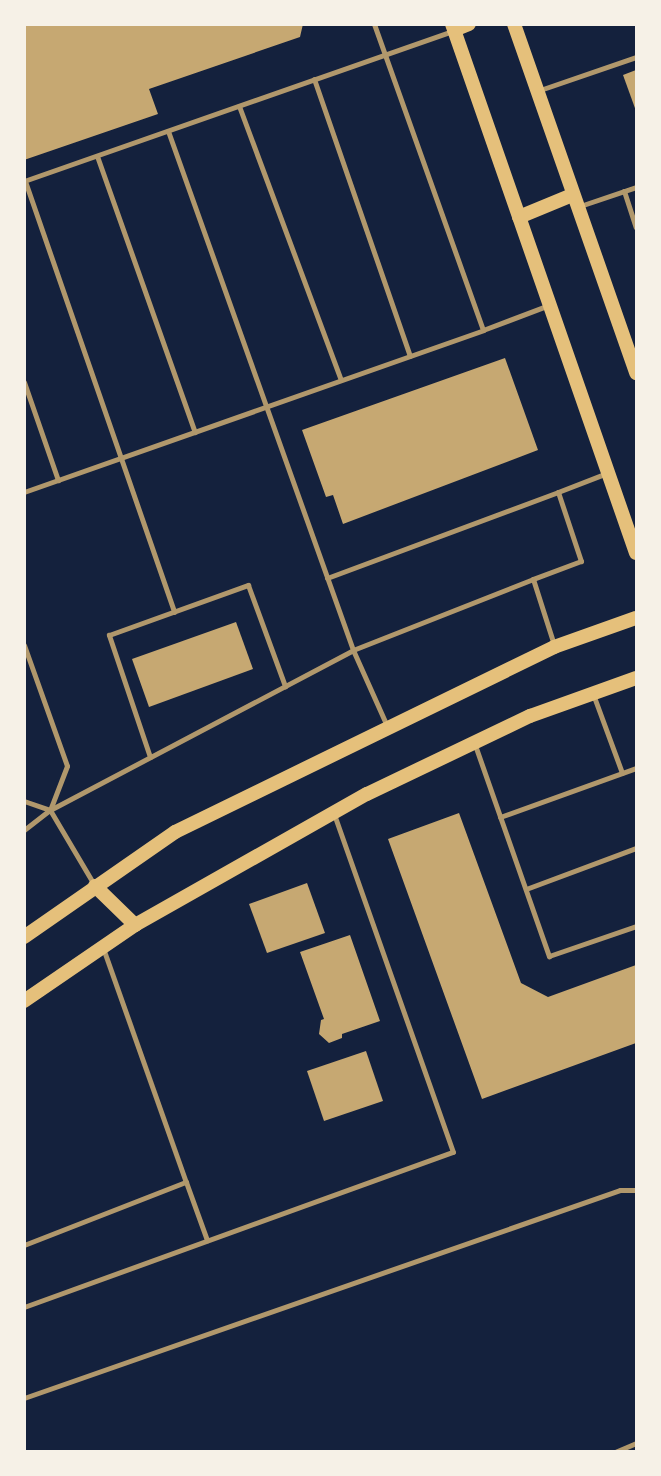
<!DOCTYPE html>
<style>
body{margin:0}
#map{position:relative;width:661px;height:1476px;overflow:hidden;background:#14213d;font-family:"PT Sans",sans-serif}
div>[style]{position:absolute}
[style*='--x']{left:calc(var(--x)*1px);top:calc(var(--y)*1px);width:calc(var(--w)*1px);rotate:calc(var(--a)*1deg)}
.building>*{inset:0;background:#c6a872}
.service>*{height:5px;margin:-2.5px;padding:0 2.5px;transform-origin:2.5px;border-radius:2.5px;background:#b1986c}
.secondary>*{height:14px;margin:-7px;padding:0 7px;transform-origin:7px;border-radius:7px;background:#e5c07b}
span{translate:-50% -50%;white-space:nowrap;text-align:center;line-height:1.15;-webkit-text-stroke:5px #f6f1e7;paint-order:stroke}
.frame{position:absolute;inset:0;border:26px solid #f6f1e7;pointer-events:none}
</style>
<div id="map">
<div class="building">
<i style="clip-path:polygon(24px 24px,303px 24px,300px 37px,149px 89px,158px 114px,24px 160px)"></i>
<i style="clip-path:polygon(636px 70px,636px 111px,623px 75px)"></i>
<i style="clip-path:polygon(505px 358px,538px 450px,343px 524px,333px 495px,326px 497px,302px 430px)"></i>
<i style="clip-path:polygon(236px 622px,253px 669px,149px 707px,132px 659px)"></i>
<i style="clip-path:polygon(459px 813px,521px 983px,548px 997px,636px 965px,636px 1043px,482px 1099px,388px 839px)"></i>
<i style="clip-path:polygon(307px 883px,325px 933px,267px 953px,249px 904px)"></i>
<i style="clip-path:polygon(350px 935px,380px 1021px,342px 1034px,342px 1038px,329px 1043px,319px 1034px,321px 1020px,324px 1019px,300px 952px)"></i>
<i style="clip-path:polygon(366px 1051px,383px 1101px,324px 1121px,307px 1071px)"></i>
</div>
<div class="service">
<i style="--x:314;--y:79;--w:293;--a:70.9"></i>
<i style="--x:540;--y:90;--w:102;--a:-19"></i>
<i style="--x:239;--y:106;--w:292;--a:69.6"></i>
<i style="--x:168;--y:131;--w:551;--a:70.38"></i>
<i style="--x:353;--y:650;--w:83;--a:65.9"></i>
<i style="--x:97;--y:156;--w:293;--a:70.5"></i>
<i style="--x:24;--y:181;--w:456;--a:-19.3"></i>
<i style="--x:25;--y:181;--w:456;--a:70.9"></i>
<i style="--x:624;--y:191;--w:38;--a:72"></i>
<i style="--x:580;--y:206;--w:59;--a:-18.7"></i>
<i style="--x:483;--y:330;--w:71;--a:-20.7"></i>
<i style="--x:24;--y:382;--w:104;--a:70.9"></i>
<i style="--x:24;--y:492;--w:487;--a:-19.4"></i>
<i style="--x:483;--y:330;--w:325;--a:-109.6"></i>
<i style="--x:558;--y:492;--w:53;--a:-21.2"></i>
<i style="--x:327;--y:578;--w:246;--a:-20.4"></i>
<i style="--x:558;--y:492;--w:73;--a:71.6"></i>
<i style="--x:581;--y:561;--w:51;--a:159.4"></i>
<i style="--x:24;--y:645;--w:128;--a:70.4"></i>
<i style="--x:67;--y:766;--w:47;--a:111.1"></i>
<i style="--x:50;--y:810;--w:88;--a:59.4"></i>
<i style="--x:593;--y:694;--w:84;--a:69.8"></i>
<i style="--x:475;--y:745;--w:224;--a:70.7"></i>
<i style="--x:549;--y:956;--w:92;--a:-19"></i>
<i style="--x:150;--y:757;--w:129;--a:-108.6"></i>
<i style="--x:109;--y:635;--w:148;--a:-19.8"></i>
<i style="--x:248;--y:585;--w:108;--a:69.9"></i>
<i style="--x:24;--y:801;--w:28;--a:19"></i>
<i style="--x:500;--y:817;--w:145;--a:-19.8"></i>
<i style="--x:24;--y:830;--w:33;--a:-38"></i>
<i style="--x:50;--y:810;--w:343;--a:-27.8"></i>
<i style="--x:353;--y:650;--w:193;--a:-21.5"></i>
<i style="--x:533;--y:579;--w:69;--a:72.3"></i>
<i style="--x:526;--y:889;--w:117;--a:-20.4"></i>
<i style="--x:103;--y:948;--w:248;--a:70.5"></i>
<i style="--x:24;--y:1245;--w:174;--a:-21.3"></i>
<i style="--x:186;--y:1182;--w:62;--a:70.1"></i>
<i style="--x:24;--y:1307;--w:456;--a:-19.9"></i>
<i style="--x:453;--y:1152;--w:356;--a:-109.4"></i>
<i style="--x:24;--y:1398;--w:631;--a:-19.24"></i>
<i style="--x:620;--y:1190;--w:16;--a:0"></i>
<i style="--x:615;--y:1452;--w:23;--a:-23"></i>
</div>
<div class="secondary">
<i style="--x:452;--y:24;--w:560;--a:70.82"></i>
<i style="--x:514;--y:24;--w:370;--a:70.7"></i>
<i style="--x:454;--y:30;--w:16;--a:-22"></i>
<i style="--x:519;--y:217;--w:57;--a:-22.5"></i>
<i style="--x:95;--y:886;--w:56;--a:44.3"></i>
<i style="--x:24;--y:937;--w:184;--a:-34.8"></i>
<i style="--x:175;--y:832;--w:422;--a:-26"></i>
<i style="--x:554;--y:647;--w:87;--a:-19.5"></i>
<i style="--x:24;--y:1001;--w:135;--a:-34.4"></i>
<i style="--x:135;--y:925;--w:266;--a:-29.5"></i>
<i style="--x:367;--y:794;--w:181;--a:-25.6"></i>
<i style="--x:530;--y:716;--w:113;--a:-19.7"></i>
</div>
<div class="frame"></div>
</div>
